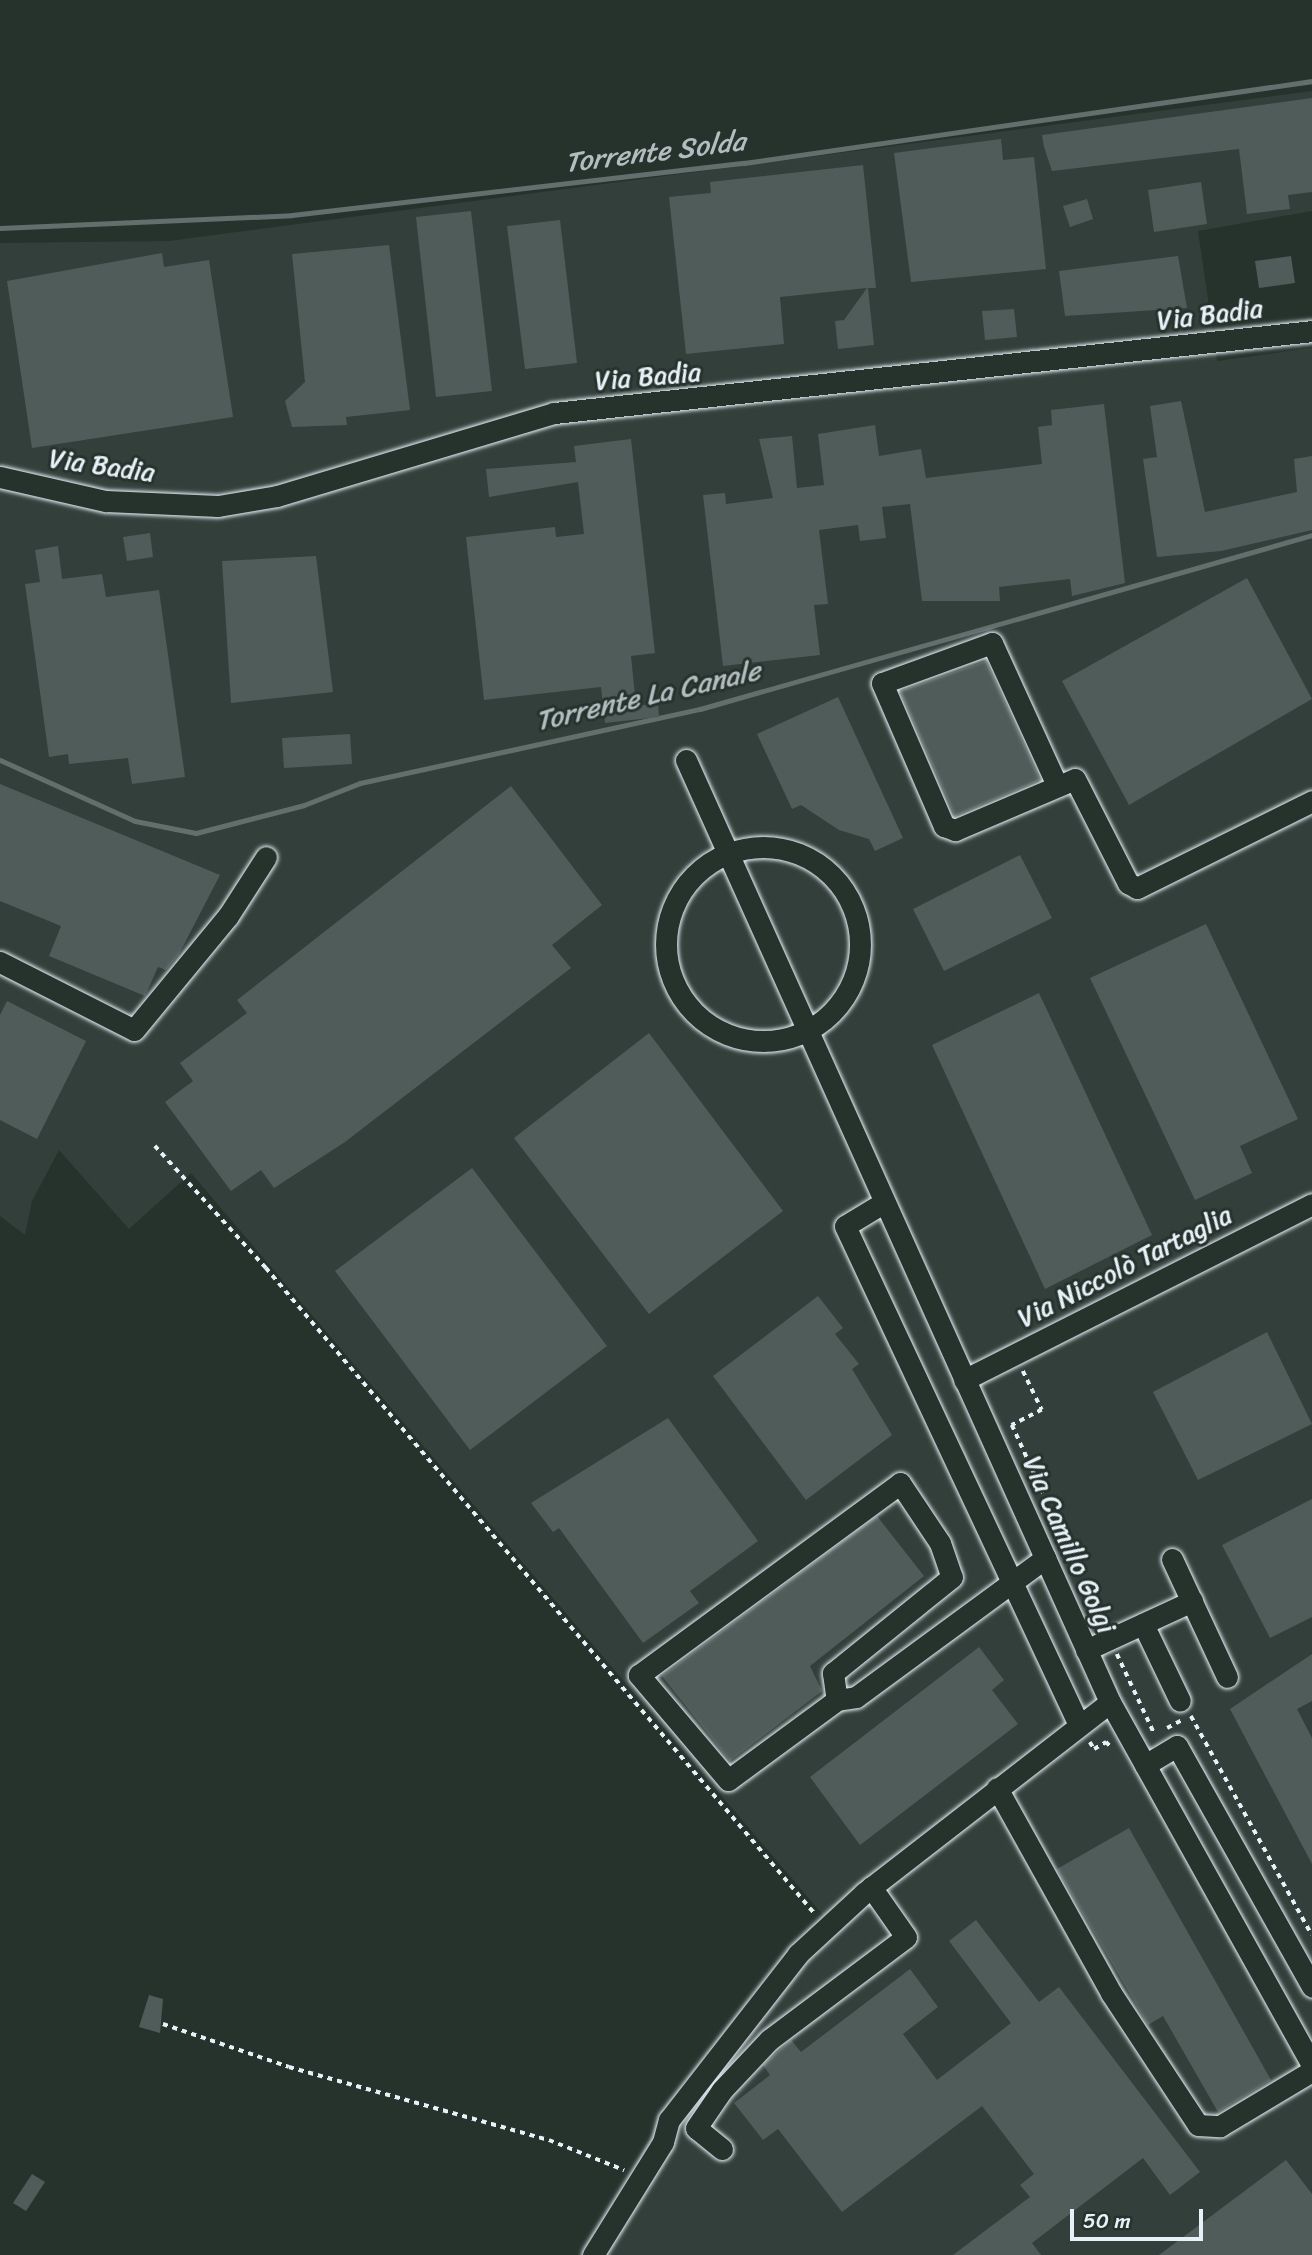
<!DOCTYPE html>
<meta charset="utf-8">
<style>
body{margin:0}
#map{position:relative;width:1312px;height:2255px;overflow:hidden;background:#26332d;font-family:Sriracha,sans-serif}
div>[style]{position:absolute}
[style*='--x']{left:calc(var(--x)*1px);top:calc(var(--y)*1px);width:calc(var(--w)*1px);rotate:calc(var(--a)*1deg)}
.built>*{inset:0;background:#333f3a}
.stream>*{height:5px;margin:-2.5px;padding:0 2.5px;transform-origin:2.5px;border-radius:2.5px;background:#636f6d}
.building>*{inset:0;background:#505c59}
.path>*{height:3.5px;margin-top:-1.75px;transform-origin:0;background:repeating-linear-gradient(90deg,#e8f1f8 0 5px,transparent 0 10px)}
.roads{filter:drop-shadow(0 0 2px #e8f1f8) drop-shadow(0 0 2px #e8f1f8)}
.minor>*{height:21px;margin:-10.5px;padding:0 10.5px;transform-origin:10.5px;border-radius:10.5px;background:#26332d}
.minor>.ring{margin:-10.5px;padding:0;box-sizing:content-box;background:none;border:21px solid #26332d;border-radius:50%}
span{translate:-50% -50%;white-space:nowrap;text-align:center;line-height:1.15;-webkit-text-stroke:6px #26332d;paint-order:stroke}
.street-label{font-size:26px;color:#e8f1f8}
.water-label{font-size:28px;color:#b3bdc0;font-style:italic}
.scale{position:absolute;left:1070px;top:2209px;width:133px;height:32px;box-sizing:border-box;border:4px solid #e8f1f8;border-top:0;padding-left:9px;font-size:21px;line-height:24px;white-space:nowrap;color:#e8f1f8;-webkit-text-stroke:5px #26332d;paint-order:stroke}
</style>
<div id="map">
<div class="built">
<i style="clip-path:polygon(1312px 91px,1312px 211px,1198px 231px,1217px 361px,1312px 348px,1312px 2255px,581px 2255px,628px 2183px,659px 2118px,823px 1915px,191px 1173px,129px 1229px,59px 1150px,32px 1201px,25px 1235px,0 1216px,0 243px,169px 241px)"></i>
</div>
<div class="stream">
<i style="--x:0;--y:228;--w:292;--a:-2.5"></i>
<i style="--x:292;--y:215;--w:455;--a:-6.6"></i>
<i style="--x:744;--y:163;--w:574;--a:-8.21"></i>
<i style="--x:0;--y:760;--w:148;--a:24.3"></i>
<i style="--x:135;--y:821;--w:62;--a:11.1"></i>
<i style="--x:196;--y:833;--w:112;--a:-14.5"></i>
<i style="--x:304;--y:805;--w:60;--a:-21.4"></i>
<i style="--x:360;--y:783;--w:348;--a:-12.3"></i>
<i style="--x:700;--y:709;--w:636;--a:-15.87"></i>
</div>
<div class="building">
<i style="clip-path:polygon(1312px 98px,1312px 192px,1288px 195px,1290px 209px,1247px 214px,1239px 149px,1052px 171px,1044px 147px,1042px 135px)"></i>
<i style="clip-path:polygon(1001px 139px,1003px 160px,1034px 157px,1046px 269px,911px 282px,894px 153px)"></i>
<i style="clip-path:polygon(863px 165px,876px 288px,868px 288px,874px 345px,838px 349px,835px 321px,844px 320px,867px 288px,780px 297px,784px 344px,686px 354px,669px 197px,711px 193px,710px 182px)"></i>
<i style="clip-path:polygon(1201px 182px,1207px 224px,1154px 232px,1148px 190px)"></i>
<i style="clip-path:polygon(1087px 199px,1093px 219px,1070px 227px,1063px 206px)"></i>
<i style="clip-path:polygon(471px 211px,492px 391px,436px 397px,416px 217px)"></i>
<i style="clip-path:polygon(560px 220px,577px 363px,525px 369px,507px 226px)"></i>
<i style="clip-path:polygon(389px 245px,410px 410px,346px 417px,347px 425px,292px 427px,285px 401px,305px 382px,292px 254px)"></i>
<i style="clip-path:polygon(162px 253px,164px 267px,209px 260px,233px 417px,32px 448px,7px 281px)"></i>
<i style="clip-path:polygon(1178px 256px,1187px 308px,1065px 316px,1059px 271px)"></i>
<i style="clip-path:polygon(1291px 256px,1295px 283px,1259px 288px,1255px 261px)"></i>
<i style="clip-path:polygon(1014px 309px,1017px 337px,985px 340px,982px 311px)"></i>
<i style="clip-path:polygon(1181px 401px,1205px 512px,1297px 492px,1294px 459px,1312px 456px,1312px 530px,1221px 551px,1157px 557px,1143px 459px,1157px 457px,1150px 406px)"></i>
<i style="clip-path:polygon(1104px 404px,1125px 583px,1072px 596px,1070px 579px,999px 587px,1000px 601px,922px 601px,910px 504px,882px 507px,886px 538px,860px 541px,858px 525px,819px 530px,828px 604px,814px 605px,820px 655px,723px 666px,703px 495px,725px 493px,726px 504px,773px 498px,759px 439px,792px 436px,797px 488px,824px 485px,818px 434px,875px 425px,879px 456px,921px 449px,926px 478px,1042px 464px,1038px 427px,1052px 425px,1051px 410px)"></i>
<i style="clip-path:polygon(631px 439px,655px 653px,631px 656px,636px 706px,658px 703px,659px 717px,605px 723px,601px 687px,484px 700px,466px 537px,555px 527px,556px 537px,584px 534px,578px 482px,489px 497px,486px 469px,576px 462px,574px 446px)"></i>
<i style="clip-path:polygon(150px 533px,153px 557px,127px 561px,123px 537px)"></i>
<i style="clip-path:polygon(58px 546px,62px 579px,102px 574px,106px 597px,159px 590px,185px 777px,132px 784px,128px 758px,69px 764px,68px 754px,49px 757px,25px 584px,40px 582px,35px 550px)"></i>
<i style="clip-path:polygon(316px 556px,333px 692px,231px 703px,222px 561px)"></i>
<i style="clip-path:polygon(1247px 578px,1312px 699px,1129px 805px,1062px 681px)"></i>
<i style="clip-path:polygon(986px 661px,1040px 780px,955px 816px,900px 691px)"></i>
<i style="clip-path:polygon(838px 697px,903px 838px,875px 851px,869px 839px,839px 830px,801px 805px,792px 809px,757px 734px)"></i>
<i style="clip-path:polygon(350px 734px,352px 764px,284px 768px,282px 738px)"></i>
<i style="clip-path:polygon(0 784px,220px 875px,179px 954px,166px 970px,158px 967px,145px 996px,49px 956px,61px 926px,0 901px)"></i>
<i style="clip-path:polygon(511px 786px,602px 905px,552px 945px,571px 968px,345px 1142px,274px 1188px,261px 1170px,231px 1191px,165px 1102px,193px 1081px,180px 1063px,247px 1013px,237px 1000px)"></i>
<i style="clip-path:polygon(1020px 855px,1052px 918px,944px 971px,913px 909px)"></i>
<i style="clip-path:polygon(1206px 924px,1298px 1119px,1240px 1146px,1252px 1173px,1195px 1200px,1090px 978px)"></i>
<i style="clip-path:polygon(1039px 993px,1152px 1235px,1045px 1289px,932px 1045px)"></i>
<i style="clip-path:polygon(7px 1001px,86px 1041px,37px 1139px,0 1120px,0 1015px)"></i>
<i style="clip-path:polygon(649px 1033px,783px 1211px,649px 1314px,514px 1138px)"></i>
<i style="clip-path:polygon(472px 1168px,607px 1346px,470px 1450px,335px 1271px)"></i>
<i style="clip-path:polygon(818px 1296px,843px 1328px,835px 1334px,859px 1364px,852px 1369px,892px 1435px,806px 1500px,713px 1376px)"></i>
<i style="clip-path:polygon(1267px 1332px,1312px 1424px,1198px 1480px,1153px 1392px)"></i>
<i style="clip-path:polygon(668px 1418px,758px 1541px,690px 1591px,699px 1603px,643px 1643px,559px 1528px,553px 1532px,531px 1503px)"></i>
<i style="clip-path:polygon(1312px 1499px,1312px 1617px,1270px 1638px,1222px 1545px)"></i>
<i style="clip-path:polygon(877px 1516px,924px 1576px,810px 1666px,822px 1691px,730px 1761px,662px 1676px)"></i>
<i style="clip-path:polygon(979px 1647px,1004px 1680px,992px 1690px,1018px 1724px,860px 1845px,810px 1777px)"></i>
<i style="clip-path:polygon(1312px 1654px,1312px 1701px,1297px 1709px,1312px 1738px,1312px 1864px,1230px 1709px)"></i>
<i style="clip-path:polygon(1129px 1828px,1271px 2080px,1218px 2112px,1163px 2016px,1148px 2025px,1057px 1869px)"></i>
<i style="clip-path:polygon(976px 1920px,1039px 2002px,1059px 1987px,1200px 2172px,1170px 2195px,1143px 2158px,1032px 2243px,1041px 2255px,953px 2255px,1030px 2197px,1020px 2185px,1034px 2174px,982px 2106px,842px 2212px,778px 2129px,763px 2140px,734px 2103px,770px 2075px,763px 2065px,791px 2040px,801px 2052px,910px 1969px,938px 2007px,903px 2034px,937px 2080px,1011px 2023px,949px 1941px)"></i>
<i style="clip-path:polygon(149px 1995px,163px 1999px,160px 2033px,139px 2027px)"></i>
<i style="clip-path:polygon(1286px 2160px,1312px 2194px,1312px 2255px,1159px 2255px)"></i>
<i style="clip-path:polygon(32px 2174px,45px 2182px,26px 2211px,13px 2203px)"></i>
</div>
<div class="path">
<i style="--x:155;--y:1146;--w:165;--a:47.7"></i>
<i style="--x:266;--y:1268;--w:848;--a:49.64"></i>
<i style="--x:1023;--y:1371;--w:43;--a:64"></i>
<i style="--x:1042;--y:1410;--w:34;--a:153"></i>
<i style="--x:1012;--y:1425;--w:217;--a:65.4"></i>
<i style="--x:1117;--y:1654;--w:89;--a:64.9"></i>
<i style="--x:1191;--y:1716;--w:250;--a:61.1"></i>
<i style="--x:1167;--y:1728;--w:17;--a:-28"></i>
<i style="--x:1090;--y:1742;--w:8;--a:60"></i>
<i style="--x:1094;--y:1749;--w:14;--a:-30"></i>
<i style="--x:1106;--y:1742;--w:7;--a:45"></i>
<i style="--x:163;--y:2024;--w:133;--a:18.8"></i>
<i style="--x:289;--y:2067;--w:270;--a:15.7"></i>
<i style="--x:549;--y:2140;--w:81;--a:21.8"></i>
</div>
<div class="roads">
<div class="minor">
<i style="--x:0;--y:477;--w:109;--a:12.8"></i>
<i style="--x:106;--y:501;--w:112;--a:2.6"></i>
<i style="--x:218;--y:506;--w:60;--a:-9.6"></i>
<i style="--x:277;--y:496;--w:289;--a:-16.7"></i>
<i style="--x:554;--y:413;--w:762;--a:-6.17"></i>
<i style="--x:686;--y:760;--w:1033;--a:65.77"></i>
<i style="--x:1110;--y:1702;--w:415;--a:60.9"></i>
<i style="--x:1056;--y:783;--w:154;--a:-114.6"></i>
<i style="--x:992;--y:643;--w:117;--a:160"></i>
<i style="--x:882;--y:683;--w:156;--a:66.6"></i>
<i style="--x:944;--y:826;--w:12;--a:20"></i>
<i style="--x:955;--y:830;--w:130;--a:-23"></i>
<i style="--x:1075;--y:779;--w:117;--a:63"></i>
<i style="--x:1128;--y:883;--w:10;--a:29"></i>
<i style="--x:1137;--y:888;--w:195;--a:-26.4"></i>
<i class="ring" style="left:666px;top:847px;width:173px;height:173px"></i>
<i style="--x:0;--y:962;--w:150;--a:26.9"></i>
<i style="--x:134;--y:1030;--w:148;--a:-50.5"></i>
<i style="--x:228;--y:916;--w:70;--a:-57.2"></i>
<i style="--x:883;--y:1203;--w:44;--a:148.8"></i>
<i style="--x:845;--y:1226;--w:551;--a:64.88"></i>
<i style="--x:964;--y:1380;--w:390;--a:-26.8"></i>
<i style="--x:900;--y:1483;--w:72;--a:56.3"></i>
<i style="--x:940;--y:1543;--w:36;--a:71"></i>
<i style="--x:952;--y:1577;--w:153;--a:141.1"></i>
<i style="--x:833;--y:1673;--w:27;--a:82"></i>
<i style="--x:837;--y:1700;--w:135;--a:143.7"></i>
<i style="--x:728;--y:1780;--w:138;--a:-130.3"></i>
<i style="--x:639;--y:1675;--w:324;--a:-36.3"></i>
<i style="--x:1172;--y:1559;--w:130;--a:65"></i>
<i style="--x:1143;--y:1624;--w:85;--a:64.3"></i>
<i style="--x:1086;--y:1650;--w:117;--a:-24.8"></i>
<i style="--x:837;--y:1700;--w:19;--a:-9"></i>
<i style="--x:856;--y:1697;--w:235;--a:-36.3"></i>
<i style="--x:1145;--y:1765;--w:37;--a:-31"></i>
<i style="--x:1177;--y:1746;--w:276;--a:60.7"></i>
<i style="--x:997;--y:1788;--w:235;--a:60.9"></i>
<i style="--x:1111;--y:1993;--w:158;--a:56.6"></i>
<i style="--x:1198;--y:2125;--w:22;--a:3"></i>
<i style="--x:1220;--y:2126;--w:107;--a:-30.9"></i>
<i style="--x:722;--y:2149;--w:33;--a:-141"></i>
<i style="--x:696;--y:2128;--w:46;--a:-55.6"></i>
<i style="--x:722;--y:2090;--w:69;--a:-46.8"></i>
<i style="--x:769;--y:2040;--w:171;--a:-36.9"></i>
<i style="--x:906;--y:1937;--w:61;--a:-125"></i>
<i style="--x:593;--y:2255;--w:133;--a:-58.2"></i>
<i style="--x:663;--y:2142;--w:23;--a:-75"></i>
<i style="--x:669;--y:2120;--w:210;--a:-52.1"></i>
<i style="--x:798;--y:1954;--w:90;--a:-42.7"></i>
<i style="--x:864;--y:1893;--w:311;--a:-37.8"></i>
</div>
</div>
<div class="street-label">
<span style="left:1210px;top:315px;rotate:-7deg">Via Badia</span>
<span style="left:648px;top:377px;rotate:-5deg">Via Badia</span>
<span style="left:102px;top:466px;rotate:8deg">Via Badia</span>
<span style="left:1125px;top:1267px;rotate:-27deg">Via Niccolò Tartaglia</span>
<span style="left:1069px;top:1545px;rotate:66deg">Via Camillo Golgi</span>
</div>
<div class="water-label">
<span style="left:655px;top:152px;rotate:-7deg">Torrente Solda</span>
<span style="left:648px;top:696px;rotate:-13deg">Torrente La Canale</span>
</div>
<div class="scale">50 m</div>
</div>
